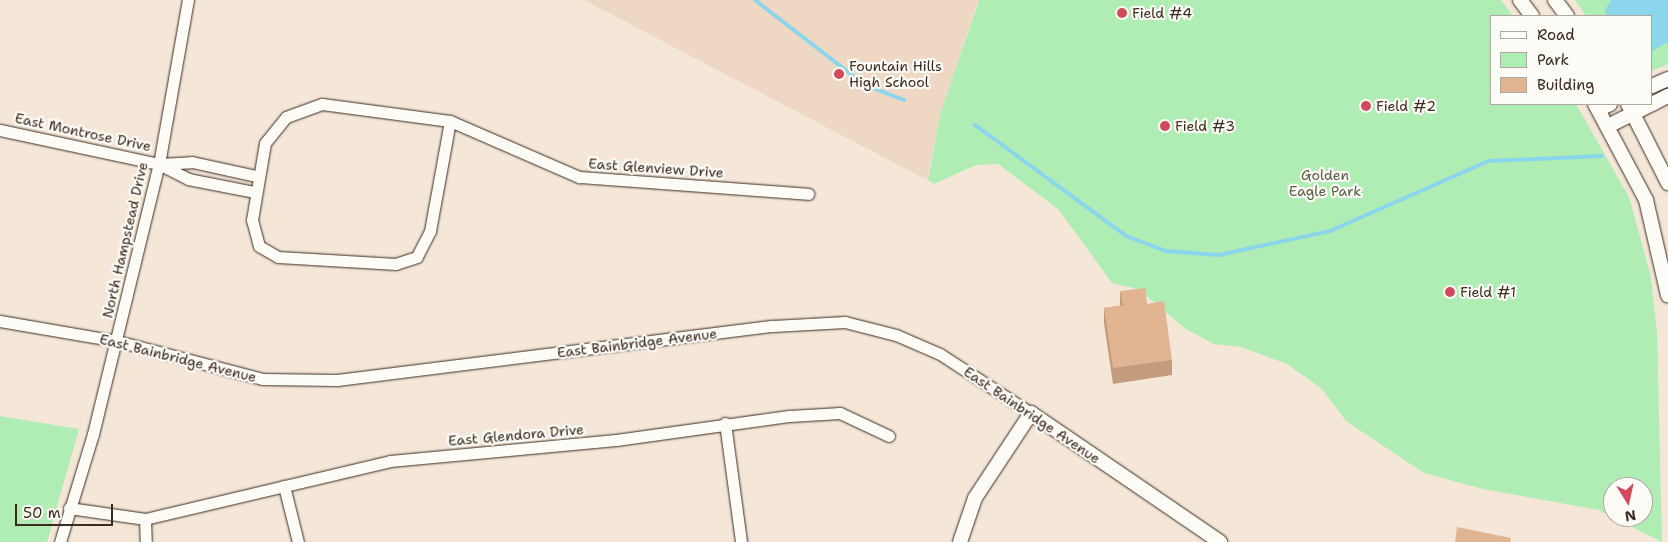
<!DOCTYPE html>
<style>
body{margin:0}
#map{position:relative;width:1668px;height:542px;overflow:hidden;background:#f5e7d8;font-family:"Shantell Sans",sans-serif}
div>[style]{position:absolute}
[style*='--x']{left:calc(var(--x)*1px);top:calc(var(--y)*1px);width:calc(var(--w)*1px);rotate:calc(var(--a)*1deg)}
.built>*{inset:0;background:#efd8c3}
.green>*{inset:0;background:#afedb4}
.water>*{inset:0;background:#8bd6ec}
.stream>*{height:4px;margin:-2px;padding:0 2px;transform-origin:2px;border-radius:2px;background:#8bd6ec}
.roads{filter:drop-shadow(0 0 1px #3b2a1e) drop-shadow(0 0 1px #3b2a1e)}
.minor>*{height:11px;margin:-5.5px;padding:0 5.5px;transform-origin:5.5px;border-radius:5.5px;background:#fdfcf7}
.tertiary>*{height:14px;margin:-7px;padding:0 7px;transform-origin:7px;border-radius:7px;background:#fdfcf7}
.wall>*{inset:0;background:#c29c7d}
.building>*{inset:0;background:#e1b591}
.dots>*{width:14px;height:14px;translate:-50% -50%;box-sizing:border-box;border:2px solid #fdfcf7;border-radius:50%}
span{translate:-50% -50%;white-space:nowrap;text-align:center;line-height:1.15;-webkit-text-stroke:4.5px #fdfcf7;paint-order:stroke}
.poi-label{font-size:14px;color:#3b2a1e}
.left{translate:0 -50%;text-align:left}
.street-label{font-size:14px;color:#3b2a1e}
.park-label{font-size:14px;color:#585b44}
.legend{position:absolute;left:1490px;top:15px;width:162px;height:90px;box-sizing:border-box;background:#fdfcf7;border:1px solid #afa8a0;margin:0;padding:6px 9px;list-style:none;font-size:15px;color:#3b2a1e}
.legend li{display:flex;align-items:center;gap:10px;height:25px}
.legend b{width:25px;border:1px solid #afa8a0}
.north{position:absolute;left:1603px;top:477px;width:50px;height:50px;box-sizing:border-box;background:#fdfcf7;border:1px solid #afa8a0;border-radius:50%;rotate:170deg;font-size:14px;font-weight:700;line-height:20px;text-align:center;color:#3b2a1e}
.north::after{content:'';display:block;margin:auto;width:18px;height:22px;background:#d1495b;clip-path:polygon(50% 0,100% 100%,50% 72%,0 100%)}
.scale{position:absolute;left:15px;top:504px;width:98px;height:22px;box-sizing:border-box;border:2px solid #3b2a1e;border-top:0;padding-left:6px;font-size:15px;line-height:18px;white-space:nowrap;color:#3b2a1e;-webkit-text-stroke:4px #fdfcf7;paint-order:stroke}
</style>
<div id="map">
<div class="built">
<i style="clip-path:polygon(584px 0,978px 0,940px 114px,927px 180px)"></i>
</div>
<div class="green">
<i style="clip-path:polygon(evenodd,979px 0,1501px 0,1513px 16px,1492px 16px,1492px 104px,1576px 104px,1629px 197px,1651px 277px,1657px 332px,1662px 542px,1599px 510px,1483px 489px,1424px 473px,1346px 421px,1322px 389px,1287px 364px,1241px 347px,1214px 344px,1186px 329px,1138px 289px,1112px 283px,1059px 210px,998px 164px,976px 165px,934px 184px,928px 180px,940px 114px,979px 0,1613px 487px,1643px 487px,1643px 517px,1613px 517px,1613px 487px)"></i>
<i style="clip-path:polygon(1575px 0,1668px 0,1668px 64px,1652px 71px,1652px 16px,1586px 16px)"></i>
<i style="clip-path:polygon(0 416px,79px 429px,47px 542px,0 542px)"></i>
</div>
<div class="water">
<i style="clip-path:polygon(1611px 0,1668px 0,1668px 42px,1652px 51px,1652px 16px,1607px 16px,1605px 10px)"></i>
</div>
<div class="stream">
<i style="--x:755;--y:0;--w:139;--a:37.7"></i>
<i style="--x:865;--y:85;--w:42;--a:21"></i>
<i style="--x:975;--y:125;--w:187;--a:36.3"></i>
<i style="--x:1126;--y:236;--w:43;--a:20.6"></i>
<i style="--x:1166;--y:251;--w:53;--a:4.3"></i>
<i style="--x:1219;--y:255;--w:114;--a:-12.2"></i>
<i style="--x:1330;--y:231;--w:174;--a:-23.8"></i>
<i style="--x:1489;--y:161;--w:113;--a:-2.5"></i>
</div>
<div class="roads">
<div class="minor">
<i style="--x:450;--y:121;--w:112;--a:100.3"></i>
<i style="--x:430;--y:231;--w:29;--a:117"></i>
<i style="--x:417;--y:257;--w:22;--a:162"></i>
<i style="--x:396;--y:264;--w:118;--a:-176.6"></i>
<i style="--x:278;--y:257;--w:22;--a:-150"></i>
<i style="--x:259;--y:246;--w:27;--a:-105"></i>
<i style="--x:252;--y:220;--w:78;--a:-80.4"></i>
<i style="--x:265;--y:143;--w:33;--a:-51"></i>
<i style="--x:286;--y:117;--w:38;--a:-20"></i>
<i style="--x:322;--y:104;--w:129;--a:7.6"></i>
<i style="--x:450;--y:121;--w:141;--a:23.5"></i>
<i style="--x:579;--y:177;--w:230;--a:4.2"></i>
<i style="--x:0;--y:130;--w:163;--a:12.1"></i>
<i style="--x:159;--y:164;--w:33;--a:27"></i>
<i style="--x:188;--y:179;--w:67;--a:11.1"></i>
<i style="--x:159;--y:164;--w:33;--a:-3"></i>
<i style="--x:192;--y:162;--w:66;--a:12.3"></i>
<i style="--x:0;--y:321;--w:119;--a:9.7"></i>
<i style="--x:117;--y:341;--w:151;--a:14.6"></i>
<i style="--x:263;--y:379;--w:74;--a:0.8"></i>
<i style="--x:337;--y:380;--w:439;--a:-7.1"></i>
<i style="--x:773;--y:326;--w:72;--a:-3.2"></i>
<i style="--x:845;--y:322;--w:53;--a:14.3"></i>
<i style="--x:896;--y:335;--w:48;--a:23.4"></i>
<i style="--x:940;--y:354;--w:108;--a:33"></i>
<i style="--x:725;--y:423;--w:120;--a:82.3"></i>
<i style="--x:284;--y:486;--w:58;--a:76"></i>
<i style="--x:69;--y:508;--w:77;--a:8.2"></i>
<i style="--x:145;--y:519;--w:252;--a:-13.3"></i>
<i style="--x:390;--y:461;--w:227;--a:-5.3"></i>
<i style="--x:616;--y:440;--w:176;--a:-7.9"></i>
<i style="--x:790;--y:416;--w:50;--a:-3.4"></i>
<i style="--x:840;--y:413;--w:54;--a:25.1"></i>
<i style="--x:145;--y:519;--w:23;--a:88"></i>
<i style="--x:60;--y:542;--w:113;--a:-73"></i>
<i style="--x:93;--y:434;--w:278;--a:-76.3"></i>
<i style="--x:159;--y:164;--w:167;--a:-80"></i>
</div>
<div class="tertiary">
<i style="--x:1520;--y:0;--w:20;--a:53"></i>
<i style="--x:1555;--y:0;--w:20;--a:53"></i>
<i style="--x:1652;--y:86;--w:17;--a:-24"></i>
<i style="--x:1595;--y:104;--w:109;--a:62"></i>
<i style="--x:1646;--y:200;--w:98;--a:77"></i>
<i style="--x:1628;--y:104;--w:89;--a:63.1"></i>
<i style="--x:1652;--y:104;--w:18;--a:-27"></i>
<i style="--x:1599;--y:109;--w:12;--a:-24"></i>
<i style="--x:1610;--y:125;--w:47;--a:-26.6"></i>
<i style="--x:960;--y:542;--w:46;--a:-71.2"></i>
<i style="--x:975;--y:498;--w:102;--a:-56.6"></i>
<i style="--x:1031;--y:413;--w:229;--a:34.3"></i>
</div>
</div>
<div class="wall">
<i style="clip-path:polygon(1120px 291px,1147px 304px,1172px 360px,1172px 375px,1113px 384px,1104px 323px,1104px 308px,1120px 306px)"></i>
</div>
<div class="building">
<i style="clip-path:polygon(1145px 288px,1147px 304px,1164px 301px,1172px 360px,1113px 368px,1104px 308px,1123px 305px,1120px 291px)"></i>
<i style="clip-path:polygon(1457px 527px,1511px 538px,1510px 542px,1455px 542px)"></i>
</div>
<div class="dots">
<i style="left:1122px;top:13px;background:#d1495b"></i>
<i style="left:839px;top:74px;background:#d1495b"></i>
<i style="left:1366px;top:106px;background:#d1495b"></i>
<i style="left:1165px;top:126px;background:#d1495b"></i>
<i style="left:1450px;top:292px;background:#d1495b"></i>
</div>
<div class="poi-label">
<span class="left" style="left:1132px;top:13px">Field #4</span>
<span class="left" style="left:849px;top:74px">Fountain Hills<br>High School</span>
<span class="left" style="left:1376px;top:106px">Field #2</span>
<span class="left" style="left:1175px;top:126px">Field #3</span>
<span class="left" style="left:1460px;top:292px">Field #1</span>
</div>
<div class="street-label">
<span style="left:83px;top:132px;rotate:12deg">East Montrose Drive</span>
<span style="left:656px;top:168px;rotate:4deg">East Glenview Drive</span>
<span style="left:125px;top:240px;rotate:-77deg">North Hampstead Drive</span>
<span style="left:637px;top:343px;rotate:-7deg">East Bainbridge Avenue</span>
<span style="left:178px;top:358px;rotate:14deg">East Bainbridge Avenue</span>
<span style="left:1032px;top:415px;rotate:34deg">East Bainbridge Avenue</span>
<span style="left:516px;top:435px;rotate:-5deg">East Glendora Drive</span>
</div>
<div class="park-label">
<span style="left:1325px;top:183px">Golden<br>Eagle Park</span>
</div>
<ul class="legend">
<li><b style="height:6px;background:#fdfcf7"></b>Road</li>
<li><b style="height:14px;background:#afedb4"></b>Park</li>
<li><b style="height:14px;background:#e1b591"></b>Building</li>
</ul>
<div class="north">N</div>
<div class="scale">50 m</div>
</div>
